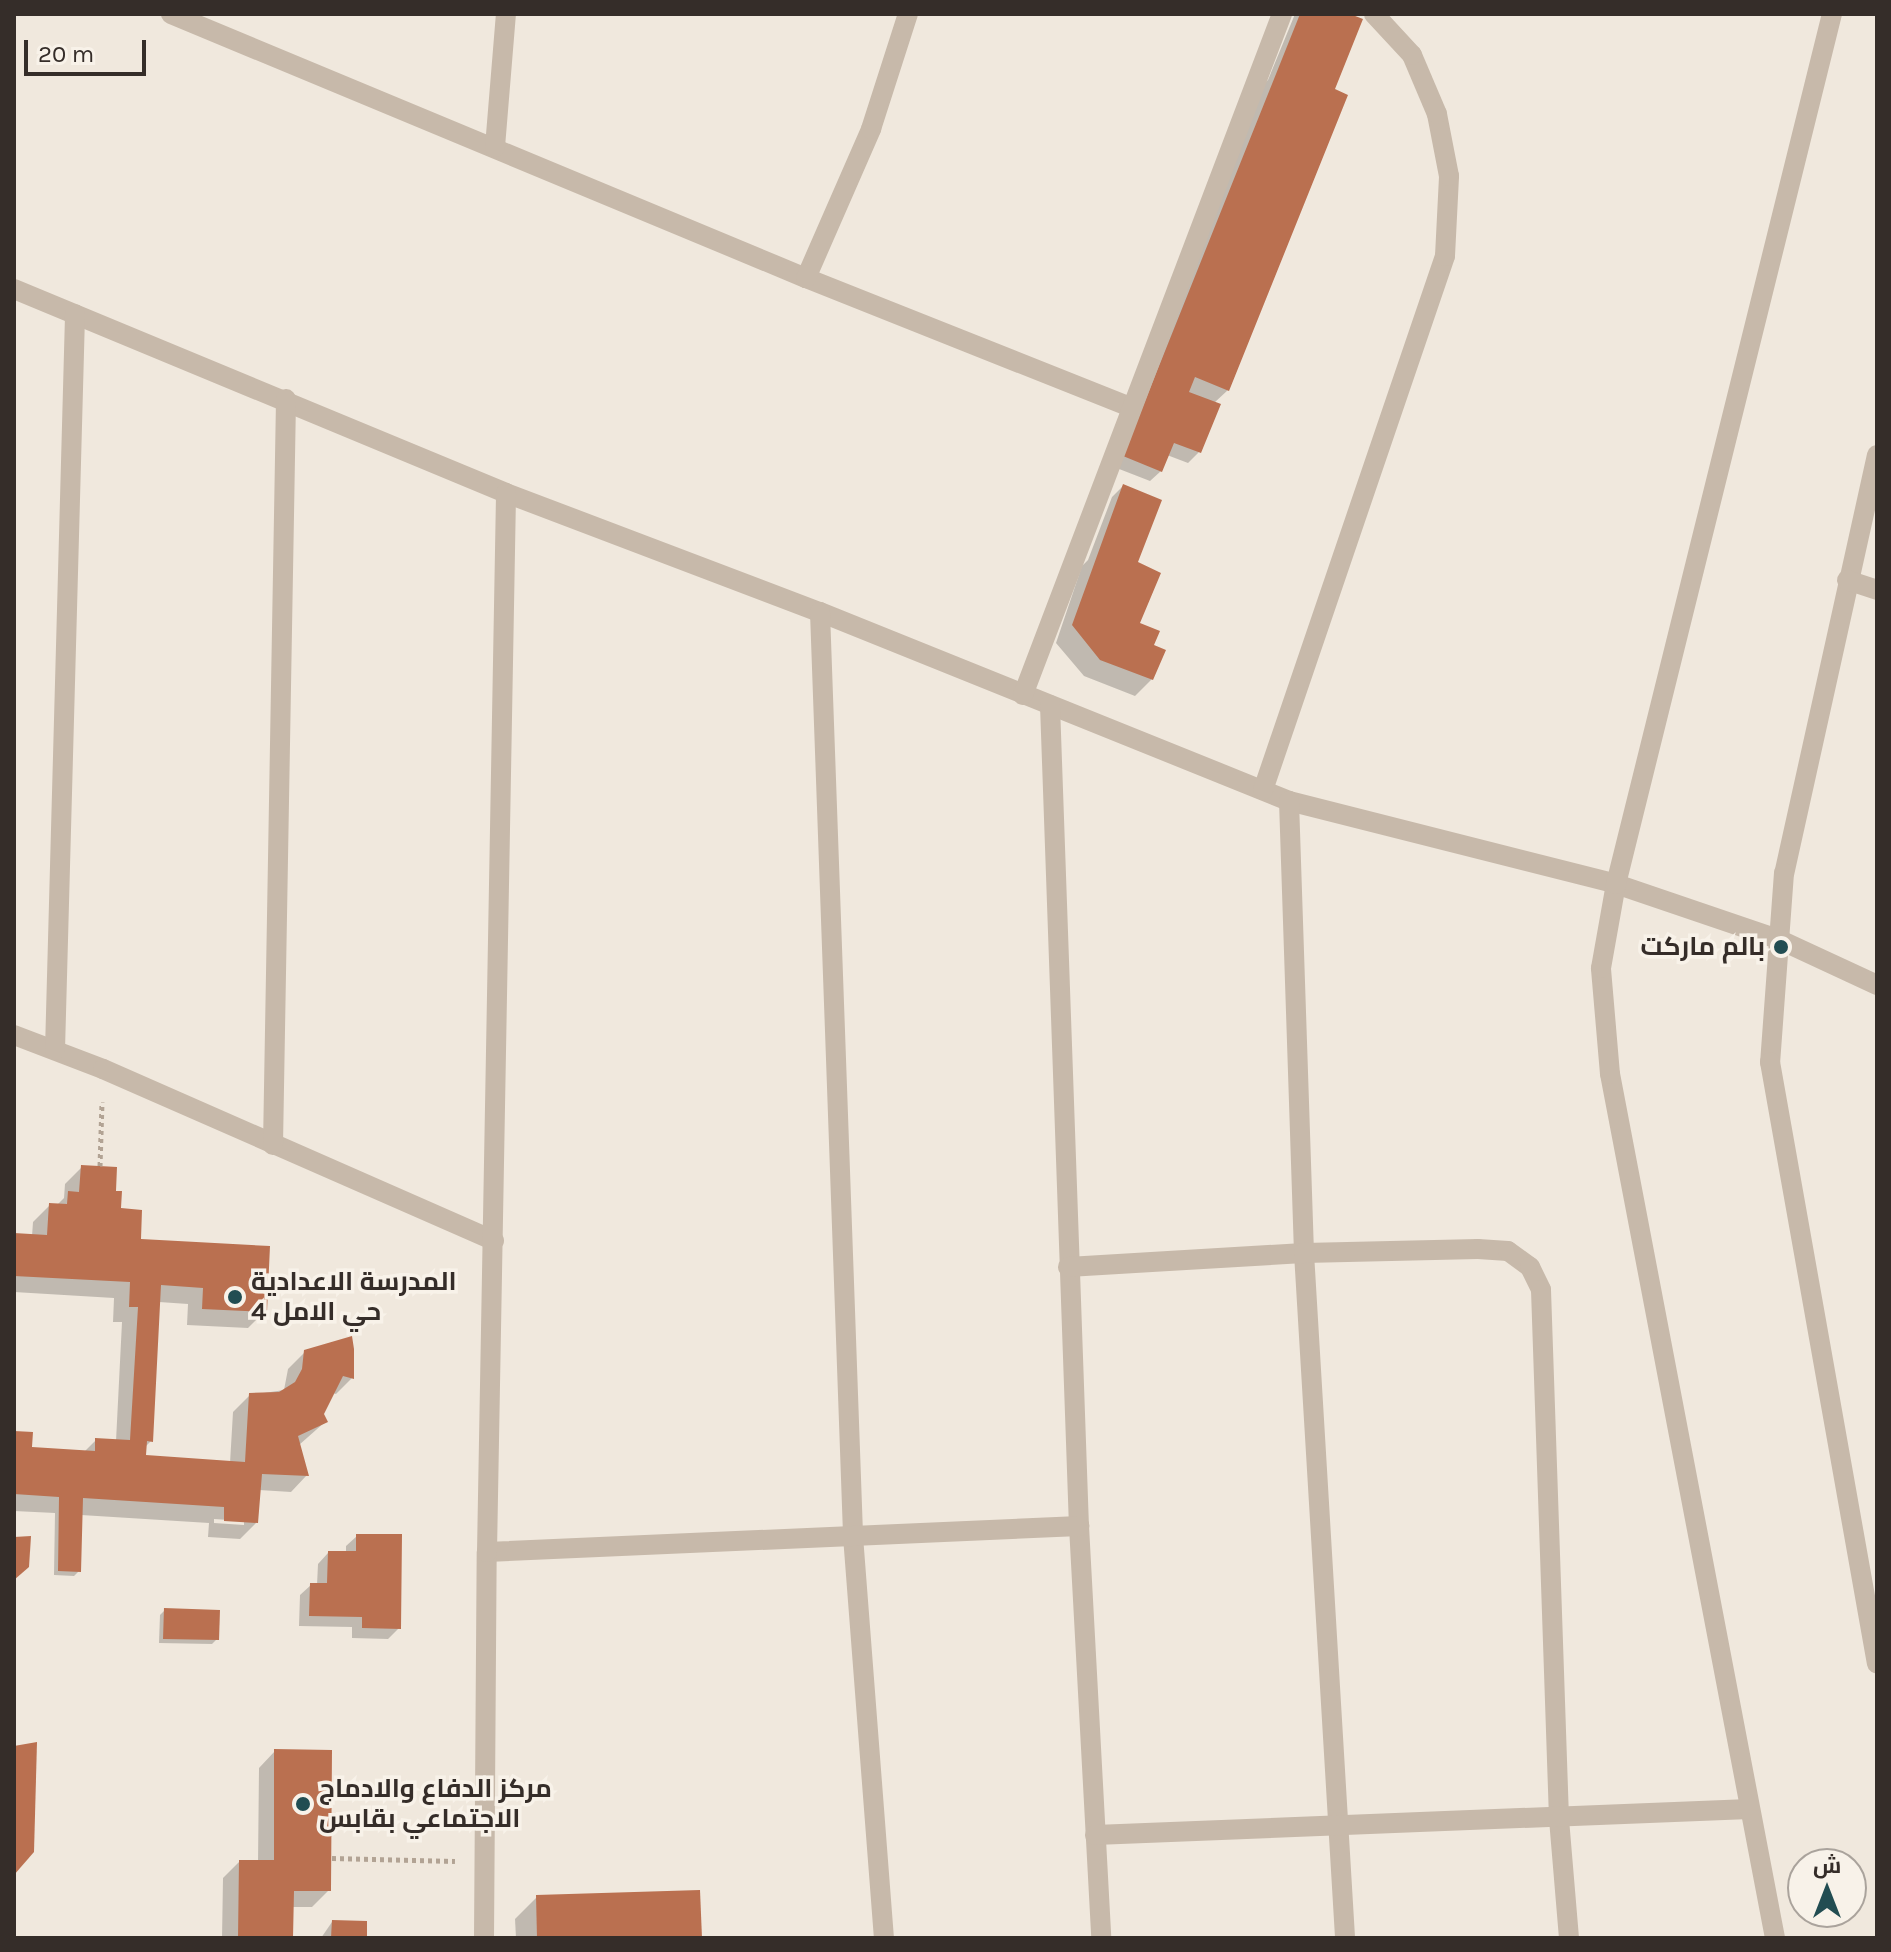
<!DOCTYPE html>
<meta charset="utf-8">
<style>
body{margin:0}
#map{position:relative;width:1891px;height:1952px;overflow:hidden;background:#f0e8dd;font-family:Karla,Cairo,sans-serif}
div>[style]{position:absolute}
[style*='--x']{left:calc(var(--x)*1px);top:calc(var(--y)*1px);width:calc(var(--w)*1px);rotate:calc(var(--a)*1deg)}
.shadow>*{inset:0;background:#0003}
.building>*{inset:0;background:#ba7050}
.path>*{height:5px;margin-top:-2.5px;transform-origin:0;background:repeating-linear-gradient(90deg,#b2a394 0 4px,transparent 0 8px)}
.minor>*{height:20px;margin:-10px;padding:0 10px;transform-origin:10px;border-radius:10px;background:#c7b9aa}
.dots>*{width:22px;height:22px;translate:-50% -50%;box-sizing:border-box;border:4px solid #f8f2e9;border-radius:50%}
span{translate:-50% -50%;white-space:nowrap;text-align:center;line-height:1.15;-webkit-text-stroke:7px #f8f2e9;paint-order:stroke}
.poi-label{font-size:26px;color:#352d29;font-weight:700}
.right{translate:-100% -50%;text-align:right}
.left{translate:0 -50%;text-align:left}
.frame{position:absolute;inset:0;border:16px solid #352d29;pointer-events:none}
.north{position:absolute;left:1787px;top:1848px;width:80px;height:80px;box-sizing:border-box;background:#f8f2e9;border:2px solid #aaa39c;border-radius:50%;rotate:0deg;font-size:22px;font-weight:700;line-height:32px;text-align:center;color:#352d29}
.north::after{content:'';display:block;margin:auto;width:28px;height:36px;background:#224d52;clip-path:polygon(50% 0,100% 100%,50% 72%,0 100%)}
.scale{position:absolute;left:24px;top:40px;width:122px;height:36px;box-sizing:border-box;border:4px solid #352d29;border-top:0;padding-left:10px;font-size:24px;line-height:28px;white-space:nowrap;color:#352d29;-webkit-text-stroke:6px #f8f2e9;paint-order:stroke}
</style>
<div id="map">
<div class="shadow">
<i style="clip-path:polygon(1295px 14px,1344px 14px,1334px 88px,1228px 390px,1214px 403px,1199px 452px,1188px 463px,1167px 455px,1161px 471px,1150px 481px,1114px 467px,1262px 86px,1268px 80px)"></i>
<i style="clip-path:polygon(1123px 486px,1136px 561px,1138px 624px,1151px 646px,1152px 679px,1135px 696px,1084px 676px,1056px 643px,1082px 566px,1088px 560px,1112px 497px)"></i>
<i style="clip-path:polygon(evenodd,82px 1167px,114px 1192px,119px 1210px,138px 1241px,265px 1311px,248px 1328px,187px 1325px,188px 1304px,159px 1302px,151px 1441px,144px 1448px,143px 1457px,230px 1463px,233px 1412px,250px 1395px,284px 1390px,288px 1369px,305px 1352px,352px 1378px,336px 1394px,332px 1393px,321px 1414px,325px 1422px,299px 1445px,307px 1475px,291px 1492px,259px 1490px,256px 1523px,240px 1539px,208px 1537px,209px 1523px,81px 1515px,79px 1571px,74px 1576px,54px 1575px,55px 1513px,14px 1511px,14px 1433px,30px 1449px,84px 1452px,96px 1440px,116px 1441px,122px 1322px,113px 1322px,114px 1298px,14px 1292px,14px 1235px,32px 1236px,33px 1222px,50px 1205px,56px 1206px,64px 1198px,65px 1184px,82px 1167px,214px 1519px,244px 1521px,244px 1525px,214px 1523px,214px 1519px)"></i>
<i style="clip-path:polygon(357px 1536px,399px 1628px,388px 1639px,352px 1638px,352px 1627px,299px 1626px,300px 1595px,311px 1585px,317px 1585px,318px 1564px,328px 1553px,346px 1553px,346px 1546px)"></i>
<i style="clip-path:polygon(165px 1610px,217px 1639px,212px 1644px,159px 1643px,160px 1615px)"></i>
<i style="clip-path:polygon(275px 1751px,329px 1890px,312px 1907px,291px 1907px,291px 1938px,222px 1938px,223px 1878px,239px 1862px,258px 1862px,259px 1768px)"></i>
<i style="clip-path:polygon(537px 1897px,700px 1938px,516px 1938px,515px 1919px)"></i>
<i style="clip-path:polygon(332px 1922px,365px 1938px,321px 1938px)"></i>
</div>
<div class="building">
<i style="clip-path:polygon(1300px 14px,1350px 14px,1363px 19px,1335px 89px,1348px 95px,1229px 391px,1195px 377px,1189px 392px,1221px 404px,1201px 453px,1174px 443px,1162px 472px,1123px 456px)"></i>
<i style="clip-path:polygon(1123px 484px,1162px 500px,1138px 562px,1161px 573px,1140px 623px,1160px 631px,1154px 645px,1166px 650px,1153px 680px,1100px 660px,1072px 625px)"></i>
<i style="clip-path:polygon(81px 1165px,117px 1167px,116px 1191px,122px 1191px,121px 1208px,142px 1210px,141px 1239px,270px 1246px,267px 1312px,202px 1309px,203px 1288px,161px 1285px,153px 1442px,147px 1441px,146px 1455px,245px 1462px,249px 1393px,279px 1392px,295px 1382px,302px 1369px,304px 1350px,352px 1336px,354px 1349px,354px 1379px,343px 1376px,324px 1414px,328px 1422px,298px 1436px,309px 1476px,262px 1474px,258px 1523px,224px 1521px,224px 1507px,83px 1498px,81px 1572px,58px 1571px,59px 1497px,14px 1494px,14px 1431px,33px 1432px,32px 1447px,95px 1451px,95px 1438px,130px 1440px,138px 1307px,129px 1307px,130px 1282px,14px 1276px,14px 1233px,47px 1235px,49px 1203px,67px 1204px,68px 1191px,79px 1192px)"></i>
<i style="clip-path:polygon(356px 1534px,402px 1534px,401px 1629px,362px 1628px,362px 1617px,309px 1616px,310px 1583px,327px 1583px,328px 1551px,356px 1551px)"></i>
<i style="clip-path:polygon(31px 1536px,29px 1567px,14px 1580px,14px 1537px)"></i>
<i style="clip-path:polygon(164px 1608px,220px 1610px,219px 1640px,163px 1639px)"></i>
<i style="clip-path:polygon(37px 1742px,34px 1852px,14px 1875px,14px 1746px)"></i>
<i style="clip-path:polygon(274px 1749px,332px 1750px,331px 1891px,294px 1891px,293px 1938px,238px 1938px,239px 1860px,274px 1860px)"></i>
<i style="clip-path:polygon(700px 1890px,702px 1938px,537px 1938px,536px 1895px)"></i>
<i style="clip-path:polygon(332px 1920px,367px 1921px,367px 1938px,331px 1938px)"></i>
</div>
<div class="path">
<i style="--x:100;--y:1166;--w:64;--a:-88.2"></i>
<i style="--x:332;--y:1858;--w:123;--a:1.4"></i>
</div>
<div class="minor">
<i style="--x:171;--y:14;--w:688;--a:22.58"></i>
<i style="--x:806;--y:278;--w:349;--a:21.7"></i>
<i style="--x:495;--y:147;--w:133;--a:-85.3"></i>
<i style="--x:806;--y:278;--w:163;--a:-66.4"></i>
<i style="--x:871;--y:129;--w:121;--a:-72.2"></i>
<i style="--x:14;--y:289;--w:533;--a:22.52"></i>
<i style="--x:506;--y:493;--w:336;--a:20.8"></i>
<i style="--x:820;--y:612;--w:506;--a:21.95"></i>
<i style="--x:1289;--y:801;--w:337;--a:14.2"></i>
<i style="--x:1616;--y:884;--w:171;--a:18.8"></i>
<i style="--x:1778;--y:939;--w:109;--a:24.9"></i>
<i style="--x:1877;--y:455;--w:428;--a:102.5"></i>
<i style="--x:1784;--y:873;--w:190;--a:94.2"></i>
<i style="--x:1770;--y:1062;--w:611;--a:79.92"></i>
<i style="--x:1847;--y:580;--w:32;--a:18"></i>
<i style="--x:820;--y:612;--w:925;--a:87.95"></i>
<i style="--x:853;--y:1536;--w:403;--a:85.6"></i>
<i style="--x:1023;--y:695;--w:729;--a:-69.18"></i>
<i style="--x:1050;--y:705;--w:822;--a:87.98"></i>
<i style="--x:1079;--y:1526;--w:413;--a:86.9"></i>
<i style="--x:1263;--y:790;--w:564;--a:-71.18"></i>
<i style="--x:1445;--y:256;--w:80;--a:-87.1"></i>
<i style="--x:1449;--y:176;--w:63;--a:-101"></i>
<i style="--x:1437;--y:114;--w:64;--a:-113"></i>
<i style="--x:1412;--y:55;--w:56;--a:-132.8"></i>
<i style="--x:1289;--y:801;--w:452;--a:88.1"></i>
<i style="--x:1304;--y:1253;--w:686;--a:86.57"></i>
<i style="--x:14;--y:1035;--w:95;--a:20.9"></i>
<i style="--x:103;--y:1069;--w:427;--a:23.7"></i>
<i style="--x:55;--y:1050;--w:736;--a:-88.44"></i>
<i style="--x:273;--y:1145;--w:746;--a:-89"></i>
<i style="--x:1068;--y:1267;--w:236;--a:-3.4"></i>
<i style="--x:1304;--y:1253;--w:174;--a:-1.3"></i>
<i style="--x:1478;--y:1249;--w:30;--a:4"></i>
<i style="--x:1508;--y:1251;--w:27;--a:36"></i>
<i style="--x:1530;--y:1267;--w:25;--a:64"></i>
<i style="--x:1541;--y:1290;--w:529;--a:88.05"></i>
<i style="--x:1559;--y:1819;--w:119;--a:85.2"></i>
<i style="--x:487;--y:1552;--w:593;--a:-2.51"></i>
<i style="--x:1095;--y:1835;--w:655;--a:-2.28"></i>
<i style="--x:484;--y:1938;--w:386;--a:-89.6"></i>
<i style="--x:487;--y:1552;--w:1059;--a:-88.97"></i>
<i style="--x:1775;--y:1938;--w:880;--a:-100.81"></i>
<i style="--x:1610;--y:1074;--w:106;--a:-94.9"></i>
<i style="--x:1601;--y:968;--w:85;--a:-79.9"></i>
<i style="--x:1616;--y:884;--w:896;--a:-76.06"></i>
</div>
<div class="dots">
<i style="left:1781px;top:947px;background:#224d52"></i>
<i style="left:235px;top:1297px;background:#224d52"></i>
<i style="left:303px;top:1804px;background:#224d52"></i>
</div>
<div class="poi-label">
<span class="right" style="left:1765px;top:947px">بالم ماركت</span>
<span class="left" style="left:251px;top:1297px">المدرسة الاعدادية<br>حي الامل 4</span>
<span class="left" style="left:319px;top:1804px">مركز الدفاع والادماج<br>الاجتماعي بقابس</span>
</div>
<div class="frame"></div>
<div class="north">ش</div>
<div class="scale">20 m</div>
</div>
